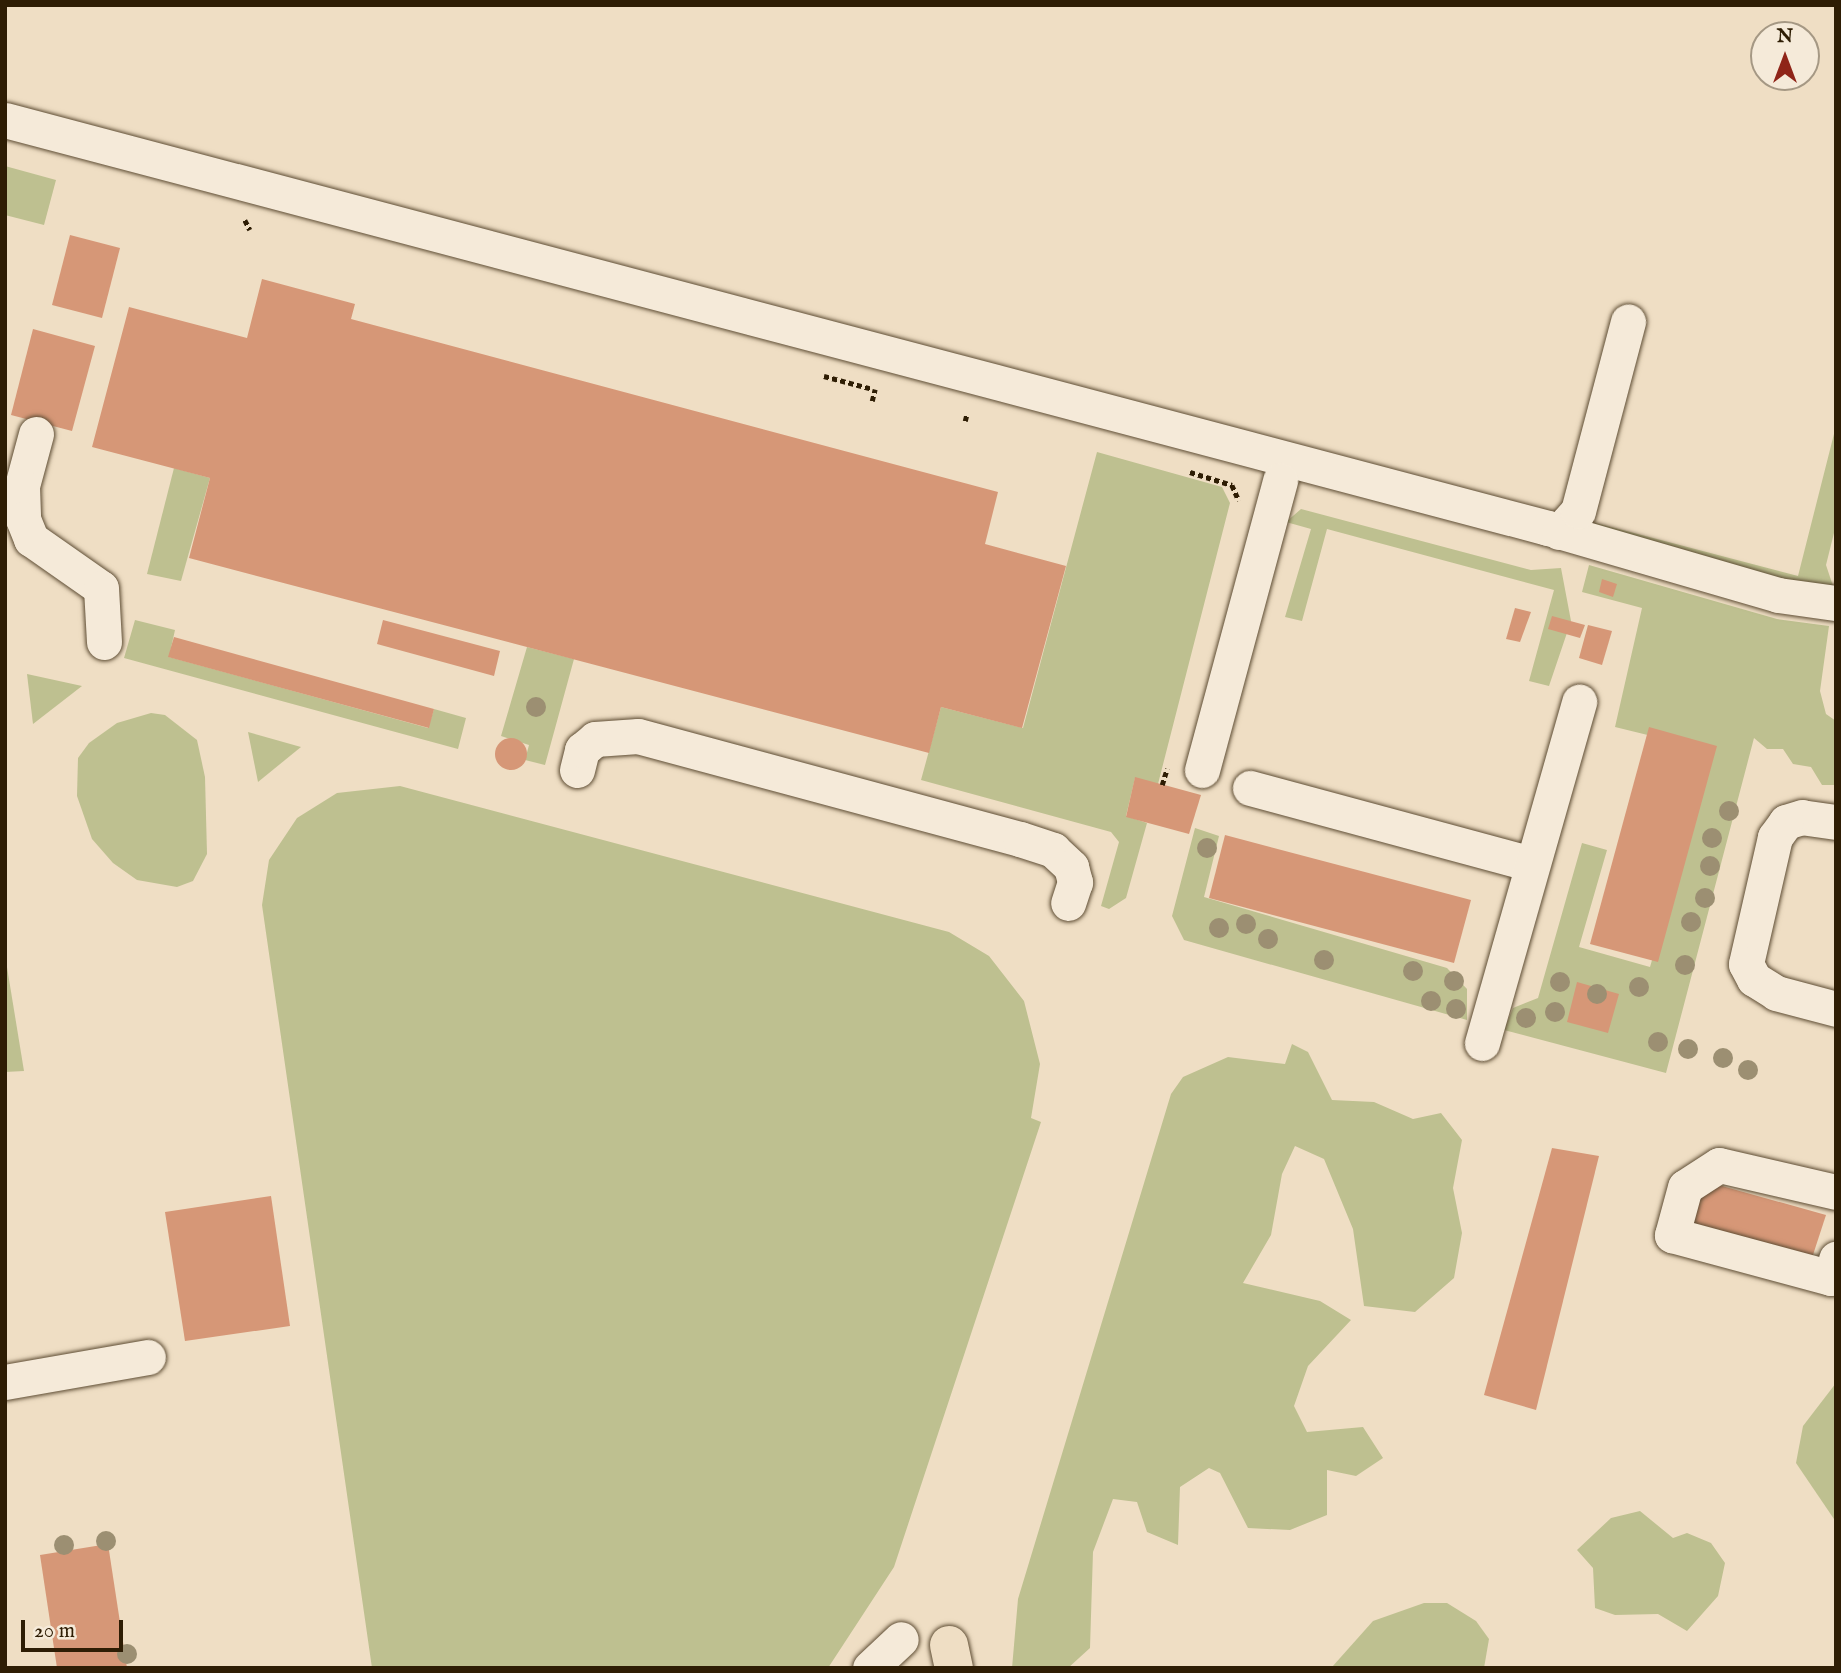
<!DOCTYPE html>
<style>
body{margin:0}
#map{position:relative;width:1841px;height:1673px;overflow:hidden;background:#efdec4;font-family:"IM FELL English",serif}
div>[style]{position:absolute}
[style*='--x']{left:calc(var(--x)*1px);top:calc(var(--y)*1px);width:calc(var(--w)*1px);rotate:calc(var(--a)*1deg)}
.green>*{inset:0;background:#bec090}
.building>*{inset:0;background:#d69777}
.round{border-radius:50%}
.path>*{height:4.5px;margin-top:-2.25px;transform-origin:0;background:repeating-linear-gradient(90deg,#2e1d04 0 5px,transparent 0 8.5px)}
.roads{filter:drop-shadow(0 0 2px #5e4d34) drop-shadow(0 0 2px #5e4d34)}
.minor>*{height:35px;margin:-17.5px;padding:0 17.5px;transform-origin:17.5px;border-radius:17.5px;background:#f5ead9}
.major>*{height:38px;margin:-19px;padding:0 19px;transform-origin:19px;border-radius:19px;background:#efdec4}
.trees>*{width:20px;height:20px;margin:-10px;border-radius:50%;background:#9c8f72}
span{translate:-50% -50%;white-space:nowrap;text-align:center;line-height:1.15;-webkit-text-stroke:6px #f5ead9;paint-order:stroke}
.frame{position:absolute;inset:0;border:7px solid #2e1d04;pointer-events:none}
.north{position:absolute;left:1750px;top:21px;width:70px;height:70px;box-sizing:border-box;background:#f5ead9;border:2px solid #a59884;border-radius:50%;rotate:0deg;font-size:19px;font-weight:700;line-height:28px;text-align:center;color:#2e1d04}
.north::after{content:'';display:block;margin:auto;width:24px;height:32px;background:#8f2418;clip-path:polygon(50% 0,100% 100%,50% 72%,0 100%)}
.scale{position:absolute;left:21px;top:1620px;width:102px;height:32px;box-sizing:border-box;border:4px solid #2e1d04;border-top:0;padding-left:9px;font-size:21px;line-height:24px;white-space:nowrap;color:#2e1d04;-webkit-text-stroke:5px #f5ead9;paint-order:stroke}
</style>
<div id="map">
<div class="green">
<i style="clip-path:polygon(5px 166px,56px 180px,44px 225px,5px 215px)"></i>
<i style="clip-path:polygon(1836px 426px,1836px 525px,1826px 565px,1836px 595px,1585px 532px,1592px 522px,1798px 576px)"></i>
<i style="clip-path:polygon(1097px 452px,1222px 487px,1230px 503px,1158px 784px,1135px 778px,1126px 816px,1147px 823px,1126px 898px,1109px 909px,1101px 906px,1119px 842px,1111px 832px,921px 780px,941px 707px,1023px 728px)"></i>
<i style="clip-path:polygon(174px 468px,210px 478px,181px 581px,147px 574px)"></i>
<i style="clip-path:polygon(1301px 509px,1531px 570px,1561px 568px,1571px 621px,1549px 686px,1529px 681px,1554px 590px,1327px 529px,1302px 621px,1285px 617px,1311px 529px,1286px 522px)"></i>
<i style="clip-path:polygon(1589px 565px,1777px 619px,1829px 626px,1820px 691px,1826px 714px,1836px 721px,1836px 785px,1822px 785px,1811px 767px,1793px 764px,1783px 749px,1767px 749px,1754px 738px,1666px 1073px,1504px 1030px,1513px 1008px,1538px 998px,1582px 843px,1607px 850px,1579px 947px,1650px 967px,1713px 751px,1615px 727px,1642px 608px,1582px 592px)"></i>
<i style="clip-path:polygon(135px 620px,175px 630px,169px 657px,428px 728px,434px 709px,466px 718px,458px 749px,124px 658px)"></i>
<i style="clip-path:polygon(527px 647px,574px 659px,545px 765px,525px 760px,529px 745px,501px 736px)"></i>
<i style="clip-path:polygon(27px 674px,82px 686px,33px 724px)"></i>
<i style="clip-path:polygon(151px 713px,165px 715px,197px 740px,205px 777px,207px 854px,193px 881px,177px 887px,137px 880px,113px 863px,92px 839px,77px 796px,78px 758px,89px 743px,117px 723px)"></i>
<i style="clip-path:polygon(248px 732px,301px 747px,258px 782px)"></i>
<i style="clip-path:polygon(400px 786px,949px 932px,989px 956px,1024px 1001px,1040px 1064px,1031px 1118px,1041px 1122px,894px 1567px,828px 1668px,372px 1668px,262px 905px,269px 860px,297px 818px,337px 793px)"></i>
<i style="clip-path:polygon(1195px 828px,1219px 836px,1204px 897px,1447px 968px,1467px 989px,1467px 1020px,1184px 940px,1172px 916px)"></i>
<i style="clip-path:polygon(5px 955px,24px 1071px,5px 1072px)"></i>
<i style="clip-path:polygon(1292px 1044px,1308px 1052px,1332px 1100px,1374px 1102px,1413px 1119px,1441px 1113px,1462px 1140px,1453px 1188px,1462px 1233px,1454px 1278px,1415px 1312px,1364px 1306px,1353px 1229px,1324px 1159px,1295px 1146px,1282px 1174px,1271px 1235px,1243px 1283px,1320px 1301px,1351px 1320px,1308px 1366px,1294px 1406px,1307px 1432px,1363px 1427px,1383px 1458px,1356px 1476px,1327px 1470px,1327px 1515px,1290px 1530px,1248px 1528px,1220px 1473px,1209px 1468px,1180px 1487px,1178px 1545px,1147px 1532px,1137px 1502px,1113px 1499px,1093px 1552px,1090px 1648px,1068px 1668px,1012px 1668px,1018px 1599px,1171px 1094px,1183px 1077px,1228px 1057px,1285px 1064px)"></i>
<i style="clip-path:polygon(1836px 1383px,1836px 1522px,1796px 1463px,1803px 1426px)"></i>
<i style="clip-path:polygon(1640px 1511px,1673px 1538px,1687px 1533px,1711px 1543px,1725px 1563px,1718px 1596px,1687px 1631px,1658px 1614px,1615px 1615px,1595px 1608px,1593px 1568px,1577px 1550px,1611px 1518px)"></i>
<i style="clip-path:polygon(1424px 1603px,1447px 1603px,1476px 1621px,1489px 1639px,1484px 1668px,1332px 1667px,1373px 1621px)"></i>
</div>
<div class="building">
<i style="clip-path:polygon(70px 235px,120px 248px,102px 318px,52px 305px)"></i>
<i style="clip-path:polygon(262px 279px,355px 304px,351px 319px,998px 492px,985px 544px,1066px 566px,1022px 728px,941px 707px,929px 753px,189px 558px,210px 478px,92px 447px,129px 307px,247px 338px)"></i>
<i style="clip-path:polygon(33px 329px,95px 346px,72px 431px,11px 415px)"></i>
<i style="clip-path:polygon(1602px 579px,1617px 584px,1613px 597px,1599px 592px)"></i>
<i style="clip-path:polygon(1515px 608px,1531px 612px,1520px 642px,1506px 639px)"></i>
<i style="clip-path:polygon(1552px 616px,1585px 625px,1580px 638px,1548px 629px)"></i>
<i style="clip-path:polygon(383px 620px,500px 651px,494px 676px,377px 644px)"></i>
<i style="clip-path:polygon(1588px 625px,1612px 631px,1602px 665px,1579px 658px)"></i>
<i style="clip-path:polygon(174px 637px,434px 709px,429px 728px,168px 657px)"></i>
<i style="clip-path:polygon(1649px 727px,1717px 746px,1658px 962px,1590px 944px)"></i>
<i class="round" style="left:495px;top:738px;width:32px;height:32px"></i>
<i style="clip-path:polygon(1135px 777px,1201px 795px,1189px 834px,1126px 817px)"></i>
<i style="clip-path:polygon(1225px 835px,1471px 900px,1454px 963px,1209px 898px)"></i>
<i style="clip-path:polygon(1577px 982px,1619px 994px,1608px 1033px,1567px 1022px)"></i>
<i style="clip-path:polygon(1552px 1148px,1599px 1156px,1536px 1410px,1484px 1395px)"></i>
<i style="clip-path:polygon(1697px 1179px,1826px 1215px,1811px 1261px,1686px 1226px)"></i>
<i style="clip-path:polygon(271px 1196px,290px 1326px,185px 1341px,165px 1212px)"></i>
<i style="clip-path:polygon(108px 1544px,127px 1668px,57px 1668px,40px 1555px)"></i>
</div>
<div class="path">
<i style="--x:245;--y:220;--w:11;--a:63"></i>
<i style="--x:824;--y:376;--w:51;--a:14.9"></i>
<i style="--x:872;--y:401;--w:12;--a:-76"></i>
<i style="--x:965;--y:421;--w:8;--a:-76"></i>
<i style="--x:1190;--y:472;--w:44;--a:17.2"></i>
<i style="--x:1232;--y:485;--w:17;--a:66"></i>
<i style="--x:1162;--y:785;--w:17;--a:-73"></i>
</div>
<div class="roads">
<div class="minor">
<i style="--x:5;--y:120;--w:1596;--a:14.81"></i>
<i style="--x:1548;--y:528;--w:240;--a:16.2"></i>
<i style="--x:1778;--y:595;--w:59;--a:7.9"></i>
<i style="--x:36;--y:434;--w:54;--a:105.1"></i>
<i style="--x:22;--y:486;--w:33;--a:88"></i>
<i style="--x:23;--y:519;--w:22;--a:68"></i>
<i style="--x:31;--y:539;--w:85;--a:35"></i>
<i style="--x:101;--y:588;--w:54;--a:86.8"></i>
<i style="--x:1559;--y:532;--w:28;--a:-48"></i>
<i style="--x:1578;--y:511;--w:196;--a:-75.2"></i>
<i style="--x:577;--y:770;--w:21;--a:-76"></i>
<i style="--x:582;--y:750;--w:17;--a:-40"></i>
<i style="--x:595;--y:739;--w:43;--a:-4"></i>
<i style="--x:638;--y:736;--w:396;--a:15.1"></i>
<i style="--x:1020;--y:839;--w:35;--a:18"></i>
<i style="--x:1053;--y:850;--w:25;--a:43"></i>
<i style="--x:1071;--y:867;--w:16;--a:75"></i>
<i style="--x:1075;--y:882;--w:22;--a:108"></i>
<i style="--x:1202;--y:770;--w:300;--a:-74.9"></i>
<i style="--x:1250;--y:788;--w:292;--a:15.1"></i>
<i style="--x:1836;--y:822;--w:34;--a:-172"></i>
<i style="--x:1802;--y:817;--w:17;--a:163"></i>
<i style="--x:1786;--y:822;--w:19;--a:126"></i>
<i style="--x:1775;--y:837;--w:130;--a:102.9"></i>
<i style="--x:1746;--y:964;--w:17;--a:62"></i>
<i style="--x:1754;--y:979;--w:26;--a:32"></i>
<i style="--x:1776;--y:993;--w:62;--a:14.9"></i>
<i style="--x:1482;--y:1043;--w:355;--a:-74.1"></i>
<i style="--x:1836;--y:1192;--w:120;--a:-167"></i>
<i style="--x:1719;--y:1165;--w:40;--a:147.1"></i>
<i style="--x:1685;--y:1187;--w:50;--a:105.2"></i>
<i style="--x:1672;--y:1235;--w:165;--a:15.1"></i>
<i style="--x:1831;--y:1278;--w:20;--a:-75"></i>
<i style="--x:5;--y:1382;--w:145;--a:-9.9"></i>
<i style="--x:870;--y:1668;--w:42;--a:-43.1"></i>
</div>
<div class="major">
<i style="--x:949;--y:1645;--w:24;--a:78"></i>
</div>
</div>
<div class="trees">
<i style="left:536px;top:707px"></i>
<i style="left:1729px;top:811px"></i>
<i style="left:1712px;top:838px"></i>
<i style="left:1207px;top:848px"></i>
<i style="left:1710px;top:866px"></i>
<i style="left:1705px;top:898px"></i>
<i style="left:1691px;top:922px"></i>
<i style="left:1246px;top:924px"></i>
<i style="left:1219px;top:928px"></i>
<i style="left:1268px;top:939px"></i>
<i style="left:1324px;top:960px"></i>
<i style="left:1685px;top:965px"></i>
<i style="left:1413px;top:971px"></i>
<i style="left:1454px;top:981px"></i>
<i style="left:1560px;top:982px"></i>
<i style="left:1639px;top:987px"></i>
<i style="left:1597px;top:994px"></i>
<i style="left:1431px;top:1001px"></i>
<i style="left:1456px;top:1009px"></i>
<i style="left:1555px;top:1012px"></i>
<i style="left:1526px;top:1018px"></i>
<i style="left:1658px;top:1042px"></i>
<i style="left:1688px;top:1049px"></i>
<i style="left:1723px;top:1058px"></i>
<i style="left:1748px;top:1070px"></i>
<i style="left:106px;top:1541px"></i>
<i style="left:64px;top:1545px"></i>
<i style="left:127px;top:1654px"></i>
</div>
<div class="frame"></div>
<div class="north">N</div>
<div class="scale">20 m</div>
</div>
